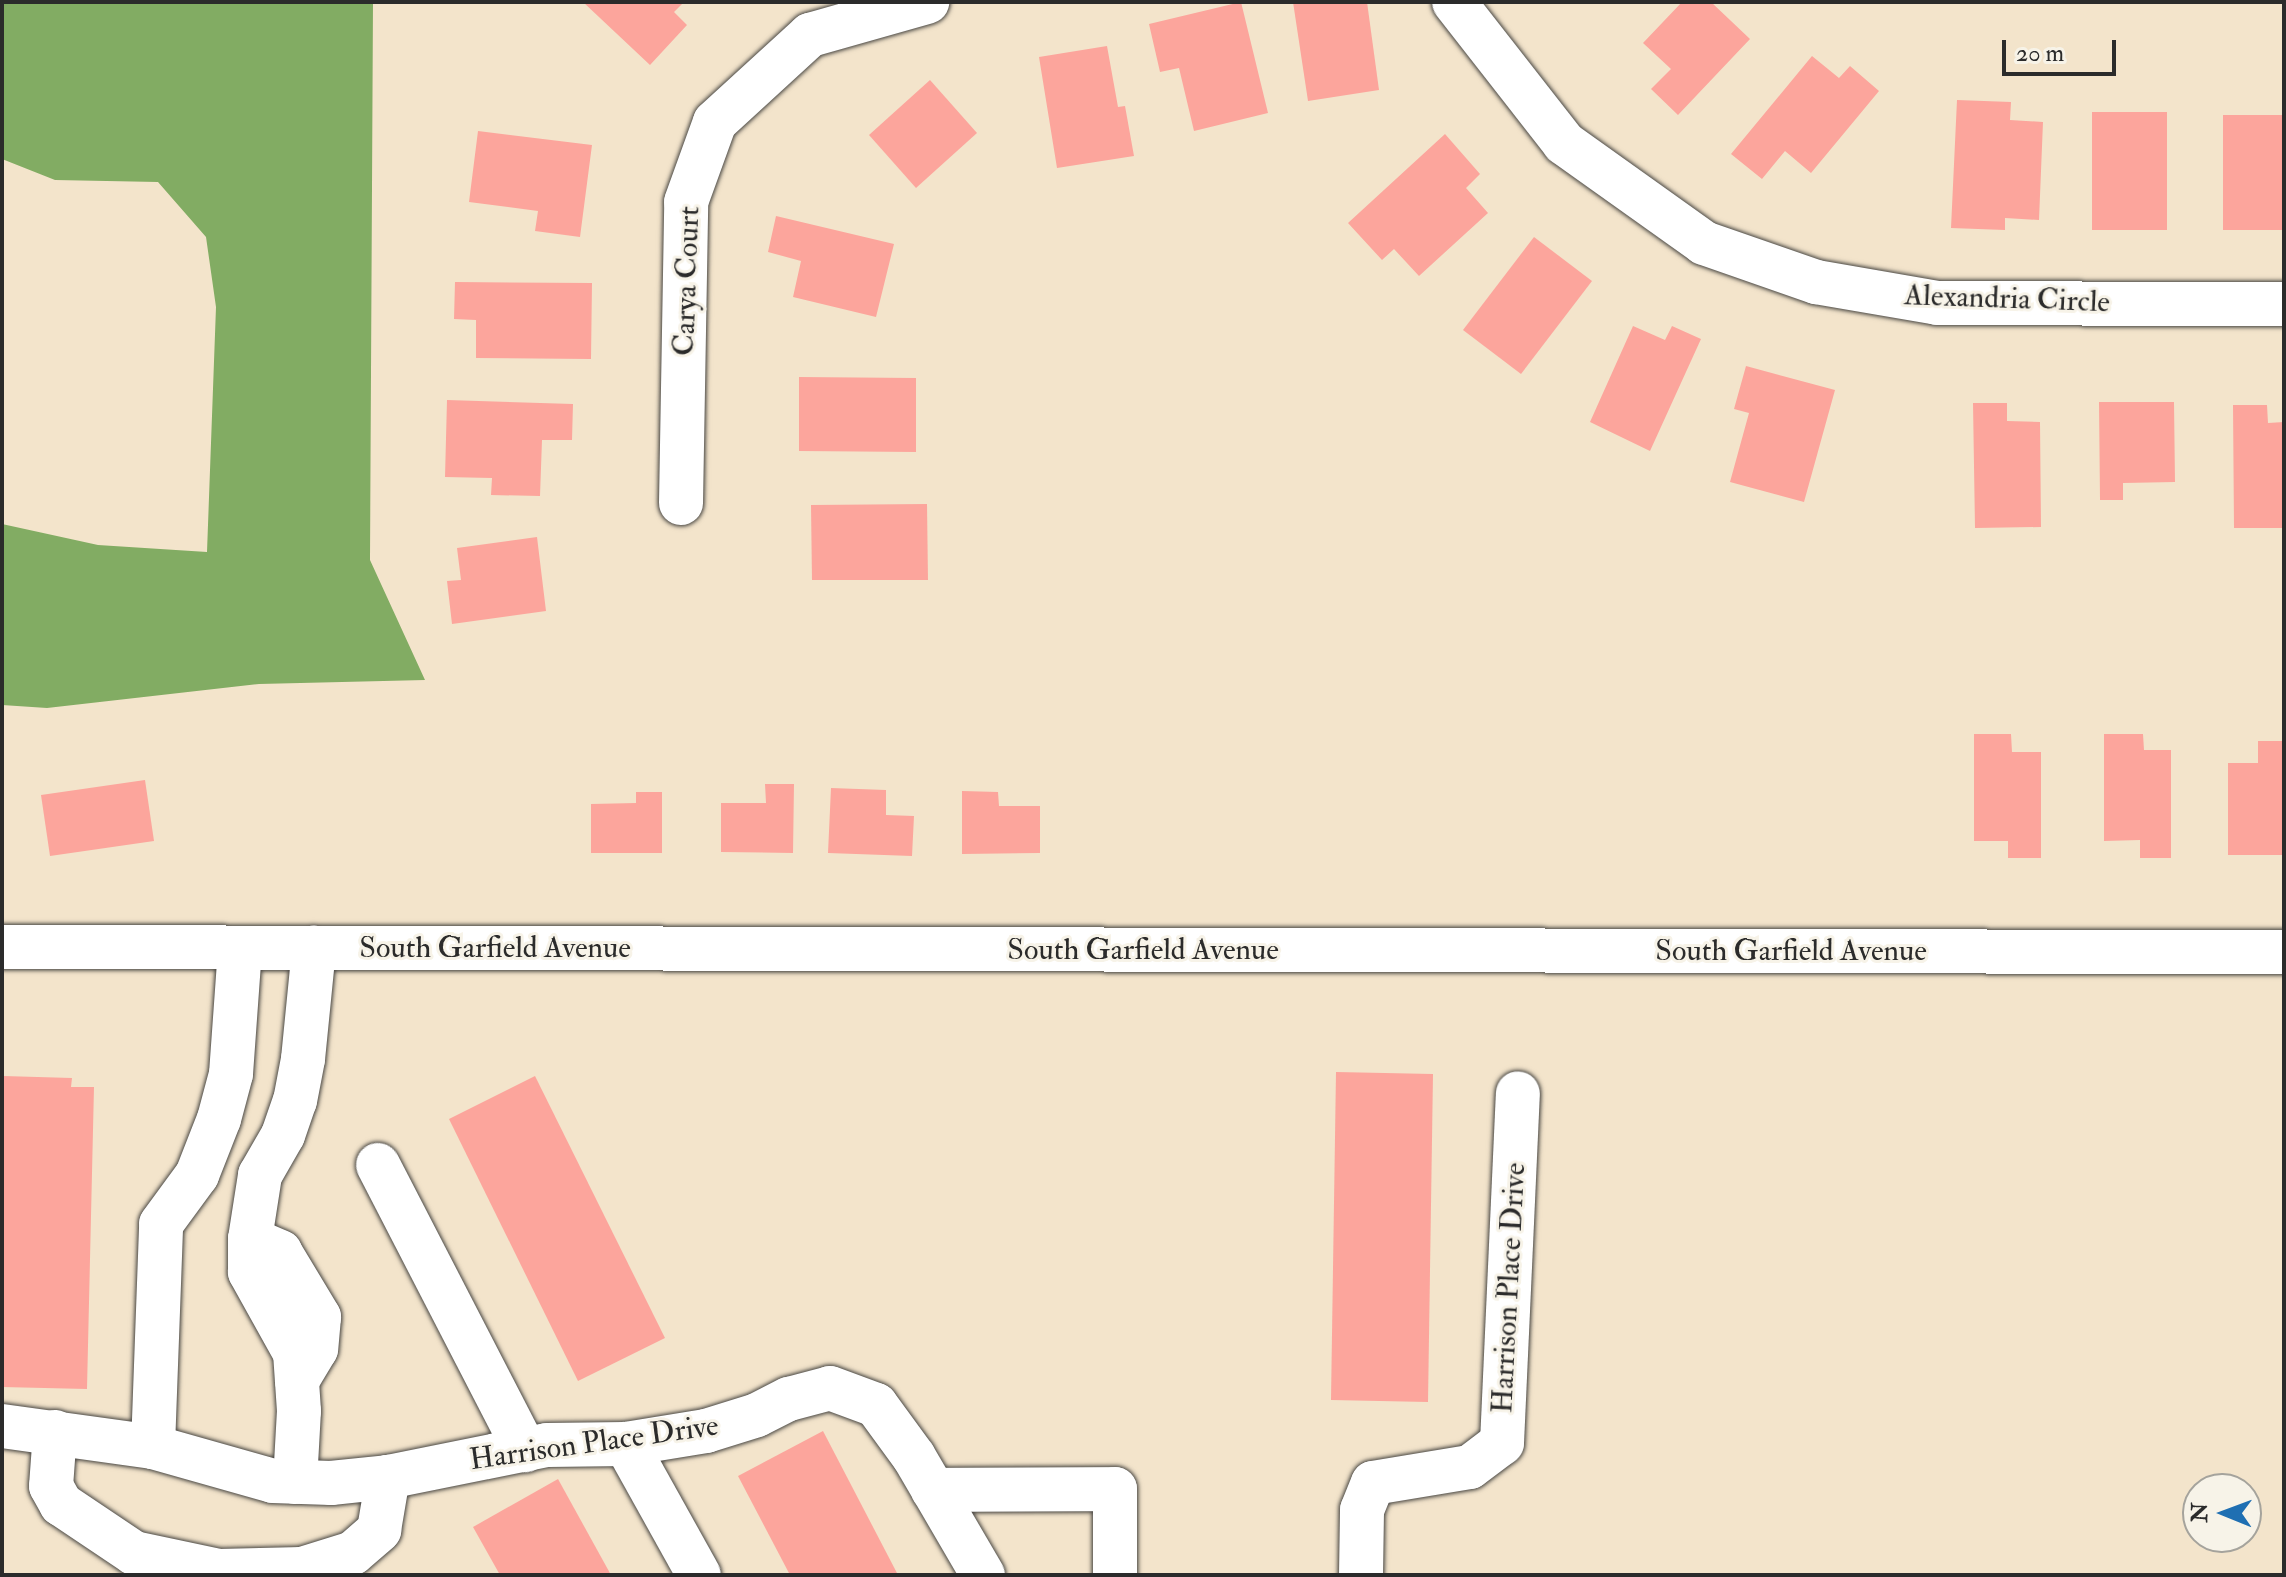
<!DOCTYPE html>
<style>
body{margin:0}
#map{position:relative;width:2286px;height:1577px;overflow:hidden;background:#f3e4cb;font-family:"IM FELL Double Pica",serif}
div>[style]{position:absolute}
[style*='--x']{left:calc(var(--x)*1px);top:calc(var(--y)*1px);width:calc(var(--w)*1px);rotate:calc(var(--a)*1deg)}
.forest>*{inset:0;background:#82ac63}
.building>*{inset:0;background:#fca59c}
.roads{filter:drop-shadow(0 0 2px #494743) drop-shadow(0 0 2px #494743)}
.minor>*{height:44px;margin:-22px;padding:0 22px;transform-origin:22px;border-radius:22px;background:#fff}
span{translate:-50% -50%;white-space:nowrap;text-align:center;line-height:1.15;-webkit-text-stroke:6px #f7f3e8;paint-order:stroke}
.street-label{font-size:30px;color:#2b2b2b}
.frame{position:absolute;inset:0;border:4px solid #2b2b2b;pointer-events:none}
.north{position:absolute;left:2182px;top:1473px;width:80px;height:80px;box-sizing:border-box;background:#f7f3e8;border:2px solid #a5a39c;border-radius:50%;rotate:271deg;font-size:22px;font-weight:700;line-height:32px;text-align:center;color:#2b2b2b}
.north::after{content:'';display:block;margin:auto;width:28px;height:36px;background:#1f6fb2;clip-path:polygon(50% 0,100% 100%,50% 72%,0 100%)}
.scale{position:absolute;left:2002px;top:40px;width:114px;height:36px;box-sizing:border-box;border:4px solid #2b2b2b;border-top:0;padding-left:10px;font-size:24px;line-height:28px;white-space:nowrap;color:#2b2b2b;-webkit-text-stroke:6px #f7f3e8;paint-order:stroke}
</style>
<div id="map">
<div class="forest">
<i style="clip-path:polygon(2px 2px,373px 2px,370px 560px,425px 680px,259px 684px,47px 708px,2px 705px,2px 524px,98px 545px,207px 552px,216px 307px,206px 237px,158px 182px,55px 180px,2px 159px)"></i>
</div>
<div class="building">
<i style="clip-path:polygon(583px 2px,684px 2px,674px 12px,687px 25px,650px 65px)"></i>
<i style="clip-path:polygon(1241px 2px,1268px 113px,1194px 131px,1179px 68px,1160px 72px,1149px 24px)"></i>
<i style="clip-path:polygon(1293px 2px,1367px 2px,1379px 90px,1308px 101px)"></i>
<i style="clip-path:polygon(1682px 2px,1711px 2px,1750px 39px,1678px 115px,1651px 89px,1671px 69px,1643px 43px)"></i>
<i style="clip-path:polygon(1107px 46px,1118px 107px,1125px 106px,1134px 156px,1057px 168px,1039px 57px)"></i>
<i style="clip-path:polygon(1812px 56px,1839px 78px,1850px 66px,1879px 91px,1811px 173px,1785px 151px,1762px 179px,1731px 154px)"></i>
<i style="clip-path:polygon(930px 80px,977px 133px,916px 188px,869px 135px)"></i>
<i style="clip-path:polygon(1957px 100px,2011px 102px,2010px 120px,2043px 122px,2039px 220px,2005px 218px,2005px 230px,1951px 228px)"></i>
<i style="clip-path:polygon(2092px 112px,2167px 112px,2167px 230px,2092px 230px)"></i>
<i style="clip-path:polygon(2223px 115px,2284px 115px,2284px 230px,2223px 230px)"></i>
<i style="clip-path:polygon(478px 131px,592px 145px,580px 237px,535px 231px,538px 211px,469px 202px)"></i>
<i style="clip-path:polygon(1445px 134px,1480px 174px,1466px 188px,1488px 213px,1419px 276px,1394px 249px,1382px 260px,1348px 223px)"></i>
<i style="clip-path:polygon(776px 216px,894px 244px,876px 317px,793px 297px,801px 261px,768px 252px)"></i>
<i style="clip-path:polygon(1534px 237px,1592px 281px,1521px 374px,1463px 330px)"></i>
<i style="clip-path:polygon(455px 282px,592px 283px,591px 359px,476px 358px,476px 320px,454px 319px)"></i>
<i style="clip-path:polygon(1633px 326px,1665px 340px,1672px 326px,1701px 339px,1650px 451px,1590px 422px)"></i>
<i style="clip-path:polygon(1746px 366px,1835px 390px,1804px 502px,1730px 482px,1749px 413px,1734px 409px)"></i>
<i style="clip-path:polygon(799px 377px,916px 378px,916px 452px,799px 451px)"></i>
<i style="clip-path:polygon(447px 400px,573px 404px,572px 440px,542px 440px,540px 496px,491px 495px,492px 478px,445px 477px)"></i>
<i style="clip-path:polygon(2099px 402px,2174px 402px,2175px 482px,2123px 483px,2123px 500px,2100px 500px)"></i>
<i style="clip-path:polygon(1973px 403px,2007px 403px,2007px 421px,2040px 422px,2041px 527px,1975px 528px)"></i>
<i style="clip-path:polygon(2233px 405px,2267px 405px,2268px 423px,2284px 422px,2284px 528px,2234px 528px)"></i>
<i style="clip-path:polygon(927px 504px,928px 580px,812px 580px,811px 505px)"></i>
<i style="clip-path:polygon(537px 537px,546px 611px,452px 624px,447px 581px,461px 580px,457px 548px)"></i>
<i style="clip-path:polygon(1974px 734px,2011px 734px,2012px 752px,2041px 752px,2041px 858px,2008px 858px,2008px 841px,1974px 841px)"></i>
<i style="clip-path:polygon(2104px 734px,2143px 734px,2144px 750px,2171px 750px,2171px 858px,2140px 858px,2140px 840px,2104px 841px)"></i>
<i style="clip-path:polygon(2258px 741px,2284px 741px,2284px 855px,2228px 855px,2228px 763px,2258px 763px)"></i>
<i style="clip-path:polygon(145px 780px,154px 841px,50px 856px,41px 795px)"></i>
<i style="clip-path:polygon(765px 784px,794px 784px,793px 853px,721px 852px,721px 803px,766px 803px)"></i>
<i style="clip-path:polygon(831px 788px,886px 790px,886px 815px,914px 816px,912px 856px,828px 853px)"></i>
<i style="clip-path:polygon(962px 791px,998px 792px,999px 806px,1040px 806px,1040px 853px,962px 854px)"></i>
<i style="clip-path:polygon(636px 792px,662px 792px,662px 853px,591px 853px,591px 804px,636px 803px)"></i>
<i style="clip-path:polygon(1336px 1072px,1433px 1074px,1428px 1402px,1331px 1400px)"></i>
<i style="clip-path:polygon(3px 1076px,72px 1078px,71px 1087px,94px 1087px,87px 1389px,2px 1387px)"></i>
<i style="clip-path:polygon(535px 1076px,665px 1338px,578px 1381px,449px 1119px)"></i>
<i style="clip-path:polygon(823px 1431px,898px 1575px,790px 1575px,738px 1476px)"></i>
<i style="clip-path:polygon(558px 1479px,611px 1575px,500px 1575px,473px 1527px)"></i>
</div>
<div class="roads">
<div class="minor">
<i style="--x:1454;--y:2;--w:179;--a:52"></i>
<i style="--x:1564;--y:143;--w:172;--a:35.5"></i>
<i style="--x:1704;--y:243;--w:119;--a:19.2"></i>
<i style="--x:1816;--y:282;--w:123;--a:9.8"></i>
<i style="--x:1937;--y:303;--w:347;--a:0.2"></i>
<i style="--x:681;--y:503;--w:301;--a:-89"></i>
<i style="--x:686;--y:202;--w:85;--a:-70.1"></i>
<i style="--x:715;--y:122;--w:129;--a:-42.5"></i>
<i style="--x:810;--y:35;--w:122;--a:-15.8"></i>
<i style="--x:2;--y:947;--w:2282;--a:0.13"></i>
<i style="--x:378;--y:1165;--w:321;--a:62.7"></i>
<i style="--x:250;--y:1239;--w:33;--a:23"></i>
<i style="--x:280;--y:1252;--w:76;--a:59"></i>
<i style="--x:319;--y:1317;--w:32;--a:95"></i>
<i style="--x:316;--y:1349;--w:37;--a:121"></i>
<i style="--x:2;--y:1426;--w:152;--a:7.9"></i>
<i style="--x:153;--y:1447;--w:125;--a:15.8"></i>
<i style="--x:273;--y:1481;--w:58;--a:2"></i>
<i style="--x:331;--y:1483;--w:57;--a:-6"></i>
<i style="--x:388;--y:1477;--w:162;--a:-11.4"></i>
<i style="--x:547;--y:1445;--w:79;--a:-0.7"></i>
<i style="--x:626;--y:1444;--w:81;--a:-9.2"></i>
<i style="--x:706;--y:1431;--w:53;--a:-17.4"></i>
<i style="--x:757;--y:1415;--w:36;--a:-27"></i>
<i style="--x:789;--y:1399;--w:42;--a:-15"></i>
<i style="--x:830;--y:1388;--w:49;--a:20.3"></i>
<i style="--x:876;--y:1405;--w:64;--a:53.8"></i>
<i style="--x:914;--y:1457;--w:137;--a:59.7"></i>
<i style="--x:55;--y:1432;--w:54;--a:94.2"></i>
<i style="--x:51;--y:1486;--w:21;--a:61"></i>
<i style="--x:61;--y:1504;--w:88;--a:33.9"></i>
<i style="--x:134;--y:1553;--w:87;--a:12"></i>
<i style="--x:219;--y:1571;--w:83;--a:-1.4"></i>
<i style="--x:302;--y:1569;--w:53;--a:-17.4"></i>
<i style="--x:353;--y:1553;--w:35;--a:-41"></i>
<i style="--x:379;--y:1530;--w:54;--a:-80.4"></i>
<i style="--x:626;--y:1444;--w:150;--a:60.9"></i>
<i style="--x:153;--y:1447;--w:223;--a:-87.9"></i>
<i style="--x:161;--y:1224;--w:61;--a:-53.7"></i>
<i style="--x:197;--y:1175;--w:60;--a:-68.6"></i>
<i style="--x:219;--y:1119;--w:47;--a:-75.1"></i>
<i style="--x:231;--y:1074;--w:126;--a:-85.9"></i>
<i style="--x:295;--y:1482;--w:71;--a:-86.8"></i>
<i style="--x:299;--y:1411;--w:58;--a:-93.9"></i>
<i style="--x:295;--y:1353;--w:93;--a:-119.1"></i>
<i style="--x:250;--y:1272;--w:33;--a:-90"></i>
<i style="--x:250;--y:1239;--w:65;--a:-81.1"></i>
<i style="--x:260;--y:1175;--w:46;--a:-60.1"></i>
<i style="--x:283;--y:1135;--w:36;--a:-71"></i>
<i style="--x:295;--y:1101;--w:43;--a:-79.2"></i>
<i style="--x:303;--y:1059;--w:112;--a:-84.3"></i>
<i style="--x:933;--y:1490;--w:182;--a:-0.3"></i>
<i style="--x:1115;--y:1489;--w:86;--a:90"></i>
<i style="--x:1361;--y:1575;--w:65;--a:-89.1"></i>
<i style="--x:1362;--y:1510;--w:29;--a:-68"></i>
<i style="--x:1373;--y:1483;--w:98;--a:-9.4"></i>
<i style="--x:1470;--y:1467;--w:40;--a:-37"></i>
<i style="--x:1502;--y:1443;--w:350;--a:-87.4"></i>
</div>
</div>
<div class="street-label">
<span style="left:687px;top:281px;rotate:-88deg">Carya Court</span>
<span style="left:2007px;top:299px;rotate:2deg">Alexandria Circle</span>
<span style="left:495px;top:948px">South Garfield Avenue</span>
<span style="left:1143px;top:950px">South Garfield Avenue</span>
<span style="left:1791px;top:951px">South Garfield Avenue</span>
<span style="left:1509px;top:1288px;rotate:-87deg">Harrison Place Drive</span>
<span style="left:594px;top:1443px;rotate:-8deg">Harrison Place Drive</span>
</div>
<div class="frame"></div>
<div class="north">N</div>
<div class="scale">20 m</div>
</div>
